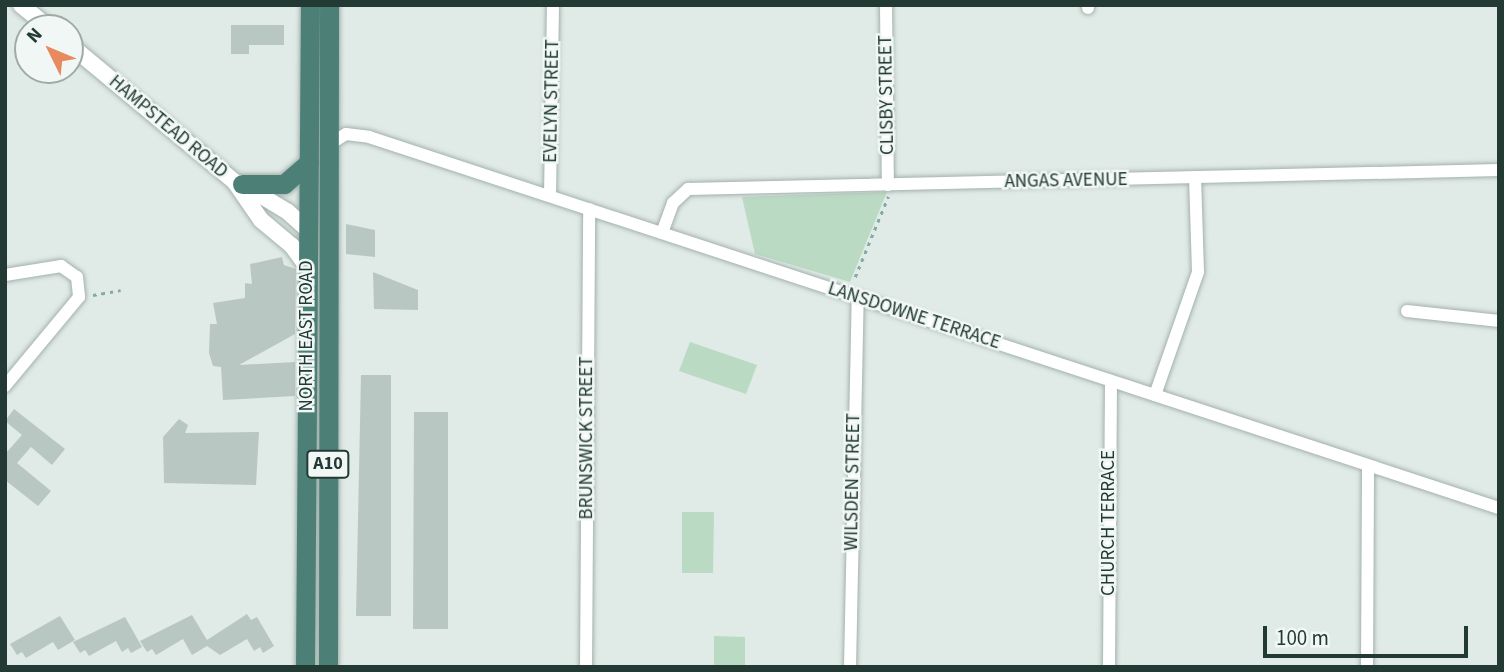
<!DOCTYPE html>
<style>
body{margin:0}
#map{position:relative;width:1504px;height:672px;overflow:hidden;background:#e0eae6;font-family:"Source Sans 3",sans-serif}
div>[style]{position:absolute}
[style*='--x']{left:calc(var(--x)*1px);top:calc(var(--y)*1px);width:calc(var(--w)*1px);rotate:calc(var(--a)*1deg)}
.green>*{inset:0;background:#badac4}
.building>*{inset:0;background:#b9c7c2}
.path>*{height:2.5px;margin-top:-1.25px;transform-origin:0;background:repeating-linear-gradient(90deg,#82aca1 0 3.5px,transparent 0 8.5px)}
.roads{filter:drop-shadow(0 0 2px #a3b1ad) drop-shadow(0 0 2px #a3b1ad)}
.minor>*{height:12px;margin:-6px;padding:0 6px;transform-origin:6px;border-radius:6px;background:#fff}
.secondary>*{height:16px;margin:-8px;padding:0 8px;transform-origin:8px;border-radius:8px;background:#fff}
.trunk>*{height:19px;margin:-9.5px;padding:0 9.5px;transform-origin:9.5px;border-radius:9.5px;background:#4c8077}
span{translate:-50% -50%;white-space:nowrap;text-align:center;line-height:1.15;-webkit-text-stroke:5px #f0f7f4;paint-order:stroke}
.shield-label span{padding:2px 5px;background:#f0f7f4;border:2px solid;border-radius:5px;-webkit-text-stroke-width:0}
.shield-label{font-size:18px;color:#223934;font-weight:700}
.street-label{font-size:19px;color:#223934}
.frame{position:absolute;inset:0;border:7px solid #223934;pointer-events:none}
.north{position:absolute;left:14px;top:14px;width:70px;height:70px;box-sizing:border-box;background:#f0f7f4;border:2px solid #9eaba7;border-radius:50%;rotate:313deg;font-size:19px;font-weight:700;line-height:28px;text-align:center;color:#223934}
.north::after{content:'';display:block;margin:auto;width:24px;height:32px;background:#e9895f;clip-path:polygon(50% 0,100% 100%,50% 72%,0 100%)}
.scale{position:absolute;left:1263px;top:626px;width:205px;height:32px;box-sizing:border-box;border:4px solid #223934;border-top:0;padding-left:9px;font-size:21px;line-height:24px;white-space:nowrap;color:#223934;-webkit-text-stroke:5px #f0f7f4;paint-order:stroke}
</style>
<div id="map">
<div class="green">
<i style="clip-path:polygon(887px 192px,850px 282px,755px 254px,742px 197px)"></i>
<i style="clip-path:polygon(690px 342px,757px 365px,746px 394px,679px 371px)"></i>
<i style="clip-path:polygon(682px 512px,714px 512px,713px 573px,682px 573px)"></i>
<i style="clip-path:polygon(714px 636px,745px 637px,745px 667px,714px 667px)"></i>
</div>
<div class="building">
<i style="clip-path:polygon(231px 25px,284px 25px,284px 45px,249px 45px,249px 54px,231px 54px)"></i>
<i style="clip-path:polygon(346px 224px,375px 230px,375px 257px,346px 254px)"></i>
<i style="clip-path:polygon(282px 257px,284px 265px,296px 269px,295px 334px,239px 365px,295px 362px,295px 396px,223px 400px,221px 367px,213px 366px,209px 353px,210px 324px,217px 324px,213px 303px,245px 298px,245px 283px,252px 284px,250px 264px)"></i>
<i style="clip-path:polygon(373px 272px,418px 290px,418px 310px,374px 309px)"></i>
<i style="clip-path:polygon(361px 375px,391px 375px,391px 616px,356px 616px)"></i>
<i style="clip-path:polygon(14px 409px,65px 449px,52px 465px,31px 447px,17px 463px,51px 491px,38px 506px,5px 480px,5px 454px,22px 435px,5px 421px)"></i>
<i style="clip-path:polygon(414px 412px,448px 412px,448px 629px,413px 629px)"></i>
<i style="clip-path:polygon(179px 419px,188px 425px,185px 433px,259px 432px,256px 485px,164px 483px,163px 437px)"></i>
<i style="clip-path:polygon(247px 614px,251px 620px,257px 617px,274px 646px,263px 653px,260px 647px,254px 651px,247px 639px,220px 655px,207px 646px,192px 655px,183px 639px,156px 655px,152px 649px,147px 652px,140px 641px,192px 615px,207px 640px)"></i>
<i style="clip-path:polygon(60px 616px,75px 640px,58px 650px,53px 642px,26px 658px,22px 652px,17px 655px,10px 644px)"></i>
<i style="clip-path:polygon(125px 617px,142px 647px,131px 653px,128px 648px,122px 652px,116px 641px,89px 656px,85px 650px,80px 653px,73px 642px)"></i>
</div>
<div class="path">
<i style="--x:855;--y:277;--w:87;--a:-67.6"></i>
<i style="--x:93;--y:295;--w:28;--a:-10"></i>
</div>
<div class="roads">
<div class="minor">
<i style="--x:886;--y:5;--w:180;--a:89.4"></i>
<i style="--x:1088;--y:5;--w:3;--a:90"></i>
<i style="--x:330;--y:144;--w:19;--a:-32"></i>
<i style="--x:346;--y:134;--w:23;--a:7"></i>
<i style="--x:369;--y:137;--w:1189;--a:18.18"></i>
<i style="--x:550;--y:196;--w:191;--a:-89.1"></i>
<i style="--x:662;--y:233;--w:32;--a:-70"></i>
<i style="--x:673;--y:203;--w:21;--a:-43"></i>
<i style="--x:688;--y:189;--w:811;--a:-1.34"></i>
<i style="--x:5;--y:275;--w:57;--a:-9.1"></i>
<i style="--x:61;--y:266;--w:19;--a:35"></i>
<i style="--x:77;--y:277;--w:20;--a:84"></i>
<i style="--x:79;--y:297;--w:116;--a:129.7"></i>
<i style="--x:1407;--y:311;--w:93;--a:6.2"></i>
<i style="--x:1155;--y:395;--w:130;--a:-70.7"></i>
<i style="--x:1198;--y:272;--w:95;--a:-91.8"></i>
<i style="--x:586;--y:667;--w:458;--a:-89.6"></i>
<i style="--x:850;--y:667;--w:370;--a:-88.8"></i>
<i style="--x:1109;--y:667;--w:286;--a:-89.6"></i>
<i style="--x:1367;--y:667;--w:201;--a:-89.7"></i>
</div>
<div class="secondary">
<i style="--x:21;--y:5;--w:36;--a:39"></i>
<i style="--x:70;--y:45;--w:213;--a:39.7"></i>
<i style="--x:234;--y:181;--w:47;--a:55.3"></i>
<i style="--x:261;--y:220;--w:40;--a:40"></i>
<i style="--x:292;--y:246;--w:27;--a:54"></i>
<i style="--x:240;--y:183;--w:56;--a:31.1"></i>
<i style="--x:288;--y:212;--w:25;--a:42"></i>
</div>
<div class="trunk">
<i style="--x:242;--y:184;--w:42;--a:0"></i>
<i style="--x:284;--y:184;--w:33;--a:-41"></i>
<i style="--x:305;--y:667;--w:662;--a:-89.57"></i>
<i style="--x:328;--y:667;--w:662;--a:-89.91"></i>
</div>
</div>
<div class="shield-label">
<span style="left:328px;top:464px">A10</span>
</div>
<div class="street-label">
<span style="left:887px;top:95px;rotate:-91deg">CLISBY STREET</span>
<span style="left:552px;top:101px;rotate:-89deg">EVELYN STREET</span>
<span style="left:168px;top:127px;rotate:40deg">HAMPSTEAD ROAD</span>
<span style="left:1066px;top:181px;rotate:-1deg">ANGAS AVENUE</span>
<span style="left:914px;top:316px;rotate:18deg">LANSDOWNE TERRACE</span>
<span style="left:307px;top:336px;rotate:-90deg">NORTH EAST ROAD</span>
<span style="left:587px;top:438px;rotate:-90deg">BRUNSWICK STREET</span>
<span style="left:853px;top:482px;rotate:-89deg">WILSDEN STREET</span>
<span style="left:1109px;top:523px;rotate:-90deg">CHURCH TERRACE</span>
</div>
<div class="frame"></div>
<div class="north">N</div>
<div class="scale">100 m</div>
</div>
